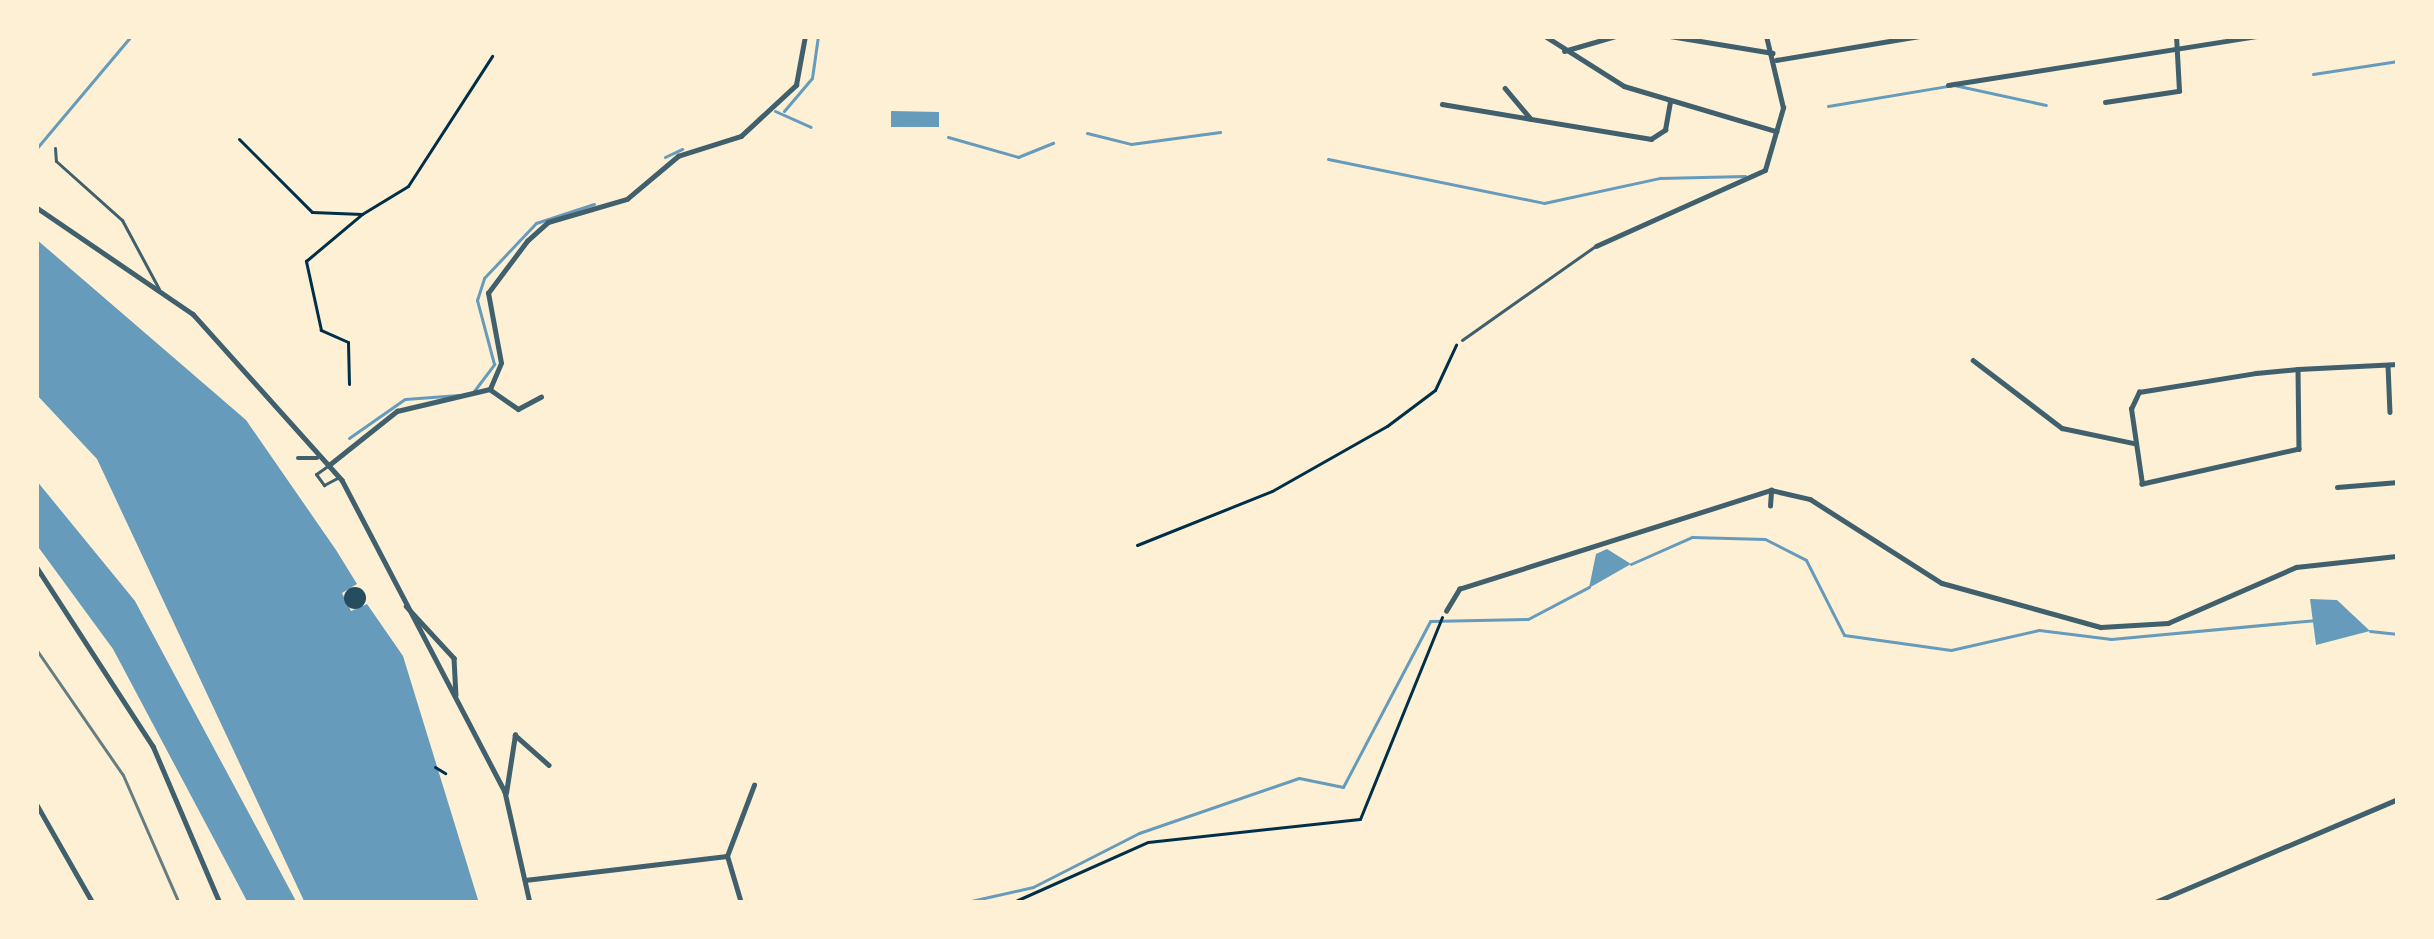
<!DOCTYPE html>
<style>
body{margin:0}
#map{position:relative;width:2434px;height:939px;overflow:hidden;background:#fdf0d5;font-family:"Alegreya Sans",sans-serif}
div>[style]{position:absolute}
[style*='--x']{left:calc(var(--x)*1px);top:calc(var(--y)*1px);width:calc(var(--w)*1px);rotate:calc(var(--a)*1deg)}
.water>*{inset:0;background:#669bbc}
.stream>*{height:3px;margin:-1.5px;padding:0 1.5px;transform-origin:1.5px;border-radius:1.5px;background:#669bbc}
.building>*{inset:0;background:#264d5e}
.round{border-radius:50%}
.path>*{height:3px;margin:-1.5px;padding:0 1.5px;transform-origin:1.5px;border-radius:1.5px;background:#003049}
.service>*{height:3px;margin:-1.5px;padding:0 1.5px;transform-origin:1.5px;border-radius:1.5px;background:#3f606c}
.minor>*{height:4.5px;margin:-2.25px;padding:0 2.25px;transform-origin:2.25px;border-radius:2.25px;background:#3f606c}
.rail>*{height:3px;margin:-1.5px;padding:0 1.5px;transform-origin:1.5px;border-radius:1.5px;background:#657d81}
span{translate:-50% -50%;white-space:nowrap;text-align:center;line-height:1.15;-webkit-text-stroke:9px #fdf0d5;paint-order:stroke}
.frame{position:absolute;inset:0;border:39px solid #fdf0d5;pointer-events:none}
</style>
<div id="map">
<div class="water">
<i style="clip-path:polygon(891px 111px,939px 112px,939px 127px,891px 127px)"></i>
<i style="clip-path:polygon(36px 239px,246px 420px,336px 550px,357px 584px,342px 593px,351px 611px,367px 604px,403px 656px,479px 903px,305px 903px,97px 459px,36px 394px)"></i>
<i style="clip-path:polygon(36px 480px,135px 601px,297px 903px,248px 903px,113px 649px,36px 544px)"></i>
<i style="clip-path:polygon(1607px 549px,1631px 564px,1589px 588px,1596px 554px)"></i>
<i style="clip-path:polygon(2310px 599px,2337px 600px,2370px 631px,2316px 645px)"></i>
</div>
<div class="stream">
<i style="--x:2313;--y:74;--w:86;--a:-8.7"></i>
<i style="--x:1828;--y:106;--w:128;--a:-9.5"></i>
<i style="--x:1954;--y:85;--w:94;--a:12.3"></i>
<i style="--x:775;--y:111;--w:39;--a:24"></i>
<i style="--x:784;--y:111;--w:43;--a:-49.7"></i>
<i style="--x:812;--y:78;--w:42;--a:-81.9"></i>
<i style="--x:1087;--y:133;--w:45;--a:14"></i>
<i style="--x:1131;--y:144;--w:90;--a:-7.7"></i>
<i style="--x:948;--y:137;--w:73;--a:15.9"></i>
<i style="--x:1018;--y:157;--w:38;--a:-22"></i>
<i style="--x:36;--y:149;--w:148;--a:-49.9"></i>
<i style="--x:665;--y:157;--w:19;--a:-25"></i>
<i style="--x:1328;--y:159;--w:220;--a:11.5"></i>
<i style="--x:1544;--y:203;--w:119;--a:-12.2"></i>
<i style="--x:1660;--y:178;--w:85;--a:-1.3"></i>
<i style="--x:474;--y:391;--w:34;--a:-53"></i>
<i style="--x:494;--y:364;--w:66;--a:-104.9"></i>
<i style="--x:477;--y:300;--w:23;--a:-72"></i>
<i style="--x:484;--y:278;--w:76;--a:-46.6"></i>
<i style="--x:536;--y:223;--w:61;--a:-18.1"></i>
<i style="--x:349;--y:438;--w:68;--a:-34.9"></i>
<i style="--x:405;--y:399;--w:54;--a:-4.2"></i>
<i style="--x:1631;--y:564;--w:67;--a:-23.9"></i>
<i style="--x:1692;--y:537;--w:73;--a:1.6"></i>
<i style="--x:1765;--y:539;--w:46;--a:27.1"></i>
<i style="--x:1806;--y:560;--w:84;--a:63.1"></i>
<i style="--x:1844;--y:635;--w:108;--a:8"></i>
<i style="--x:1951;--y:650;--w:90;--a:-12.8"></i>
<i style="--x:2039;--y:630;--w:73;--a:7.1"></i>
<i style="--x:2111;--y:639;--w:204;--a:-5.3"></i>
<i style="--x:2370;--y:631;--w:28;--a:6"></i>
<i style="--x:962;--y:903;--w:73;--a:-12.7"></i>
<i style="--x:1033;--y:887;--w:119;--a:-27"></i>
<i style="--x:1139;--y:833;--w:169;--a:-19"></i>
<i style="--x:1299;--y:778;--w:45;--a:11.6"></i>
<i style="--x:1343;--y:787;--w:187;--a:-62.3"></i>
<i style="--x:1430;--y:621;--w:98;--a:-1.2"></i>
<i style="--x:1528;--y:619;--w:69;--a:-27.7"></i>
</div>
<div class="building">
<i class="round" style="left:344px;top:587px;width:22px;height:22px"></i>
</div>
<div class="path">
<i style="--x:239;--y:139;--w:103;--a:45"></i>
<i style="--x:312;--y:212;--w:50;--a:2.3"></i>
<i style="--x:362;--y:214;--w:54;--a:-31.3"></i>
<i style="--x:408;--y:186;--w:155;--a:-57.1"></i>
<i style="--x:349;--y:384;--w:42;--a:-91.4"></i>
<i style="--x:348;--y:342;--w:30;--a:-156"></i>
<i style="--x:321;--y:330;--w:71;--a:-102.3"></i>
<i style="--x:306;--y:261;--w:73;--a:-40"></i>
<i style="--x:1137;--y:545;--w:145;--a:-21.8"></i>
<i style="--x:1272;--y:491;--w:132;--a:-29.5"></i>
<i style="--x:1387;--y:426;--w:60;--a:-36.9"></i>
<i style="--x:1435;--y:390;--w:50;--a:-65"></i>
<i style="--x:435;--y:767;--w:12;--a:31"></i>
<i style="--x:1011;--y:903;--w:150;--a:-24"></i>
<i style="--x:1148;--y:842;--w:213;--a:-6.2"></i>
<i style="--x:1360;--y:819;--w:218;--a:-67.9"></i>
</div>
<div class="service">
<i style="--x:55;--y:148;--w:13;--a:86"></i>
<i style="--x:56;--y:161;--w:89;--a:41.8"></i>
<i style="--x:122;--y:220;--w:78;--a:61.8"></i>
<i style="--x:1462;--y:340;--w:161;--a:-35.2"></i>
<i style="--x:329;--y:465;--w:16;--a:145"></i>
<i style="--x:316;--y:474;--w:14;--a:54"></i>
<i style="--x:324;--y:485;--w:15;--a:-28"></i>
</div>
<div class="minor">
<i style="--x:1545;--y:36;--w:93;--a:32.3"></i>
<i style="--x:1624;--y:86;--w:159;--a:16.5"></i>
<i style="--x:1670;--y:36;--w:104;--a:9.4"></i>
<i style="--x:1564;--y:51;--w:54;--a:-16.1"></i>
<i style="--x:1776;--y:60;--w:145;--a:-9.5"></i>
<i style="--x:1948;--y:85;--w:312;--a:-9"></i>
<i style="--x:1505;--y:88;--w:40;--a:50"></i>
<i style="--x:2105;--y:102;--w:75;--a:-8.5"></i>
<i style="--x:2179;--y:91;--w:55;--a:-93.1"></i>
<i style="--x:1442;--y:104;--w:212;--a:9.5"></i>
<i style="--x:1651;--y:139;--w:17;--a:-33"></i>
<i style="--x:1665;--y:130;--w:28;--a:-80"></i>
<i style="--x:36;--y:207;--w:190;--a:34.3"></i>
<i style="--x:193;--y:314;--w:223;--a:48.1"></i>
<i style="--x:342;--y:480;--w:352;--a:62.4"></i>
<i style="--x:505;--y:792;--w:114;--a:77.3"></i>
<i style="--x:1596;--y:246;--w:185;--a:-24.2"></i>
<i style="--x:1765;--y:170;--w:65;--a:-73.8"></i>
<i style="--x:1783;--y:108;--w:74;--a:-103.3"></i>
<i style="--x:1973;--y:360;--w:112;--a:37.4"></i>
<i style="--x:2062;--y:428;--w:73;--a:11.9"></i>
<i style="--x:2388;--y:365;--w:47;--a:87.6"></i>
<i style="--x:2298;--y:369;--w:80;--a:89.3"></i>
<i style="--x:2299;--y:449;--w:161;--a:167.4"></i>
<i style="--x:2142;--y:484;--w:76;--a:-98.3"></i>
<i style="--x:2131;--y:409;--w:19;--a:-65"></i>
<i style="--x:2139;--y:392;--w:119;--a:-9.2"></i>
<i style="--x:2256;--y:373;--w:42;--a:-5.4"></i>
<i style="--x:2298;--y:369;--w:100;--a:-2.9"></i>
<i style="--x:491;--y:390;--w:33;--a:35"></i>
<i style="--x:518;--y:409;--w:26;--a:-28"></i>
<i style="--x:298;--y:458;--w:19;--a:0"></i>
<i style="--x:329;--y:465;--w:87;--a:-38.5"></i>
<i style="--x:397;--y:411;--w:96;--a:-13.3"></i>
<i style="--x:490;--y:389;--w:28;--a:-67"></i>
<i style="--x:501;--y:363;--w:71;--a:-100.5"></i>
<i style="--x:488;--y:293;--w:65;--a:-53.1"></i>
<i style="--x:527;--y:241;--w:28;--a:-42"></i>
<i style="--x:548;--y:222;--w:82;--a:-16.2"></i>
<i style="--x:627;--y:199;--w:67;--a:-40.1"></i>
<i style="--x:678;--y:156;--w:66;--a:-17.6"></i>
<i style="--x:741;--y:136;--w:75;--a:-42.8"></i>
<i style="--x:796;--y:85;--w:50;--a:-79.6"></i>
<i style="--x:2337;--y:487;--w:61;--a:-4.7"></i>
<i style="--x:1770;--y:506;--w:16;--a:-86"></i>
<i style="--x:36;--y:566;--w:215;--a:57"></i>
<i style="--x:153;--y:746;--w:171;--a:66.9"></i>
<i style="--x:406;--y:606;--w:71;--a:47.3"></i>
<i style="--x:454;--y:658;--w:37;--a:87"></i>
<i style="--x:1446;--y:611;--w:26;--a:-59"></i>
<i style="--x:1459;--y:589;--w:327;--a:-17.6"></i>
<i style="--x:1771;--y:490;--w:40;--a:13"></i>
<i style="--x:1810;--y:499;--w:156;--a:32.5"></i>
<i style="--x:1942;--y:583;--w:165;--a:15.5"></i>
<i style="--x:2101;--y:627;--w:67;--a:-3.4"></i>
<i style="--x:2168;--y:623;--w:140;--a:-23.6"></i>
<i style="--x:2296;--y:567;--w:103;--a:-6.2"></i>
<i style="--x:506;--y:793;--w:59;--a:-81.2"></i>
<i style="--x:515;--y:735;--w:45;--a:41.4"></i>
<i style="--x:36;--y:803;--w:115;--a:60.3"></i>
<i style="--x:525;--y:880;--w:203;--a:-6.8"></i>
<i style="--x:741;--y:903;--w:49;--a:-106.6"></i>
<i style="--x:727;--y:856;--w:76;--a:-69.2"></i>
<i style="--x:2153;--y:903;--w:266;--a:-23"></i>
</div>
<div class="rail">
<i style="--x:36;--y:649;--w:153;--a:55.4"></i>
<i style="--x:123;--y:775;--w:140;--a:66.4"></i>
</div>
<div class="frame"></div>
</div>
